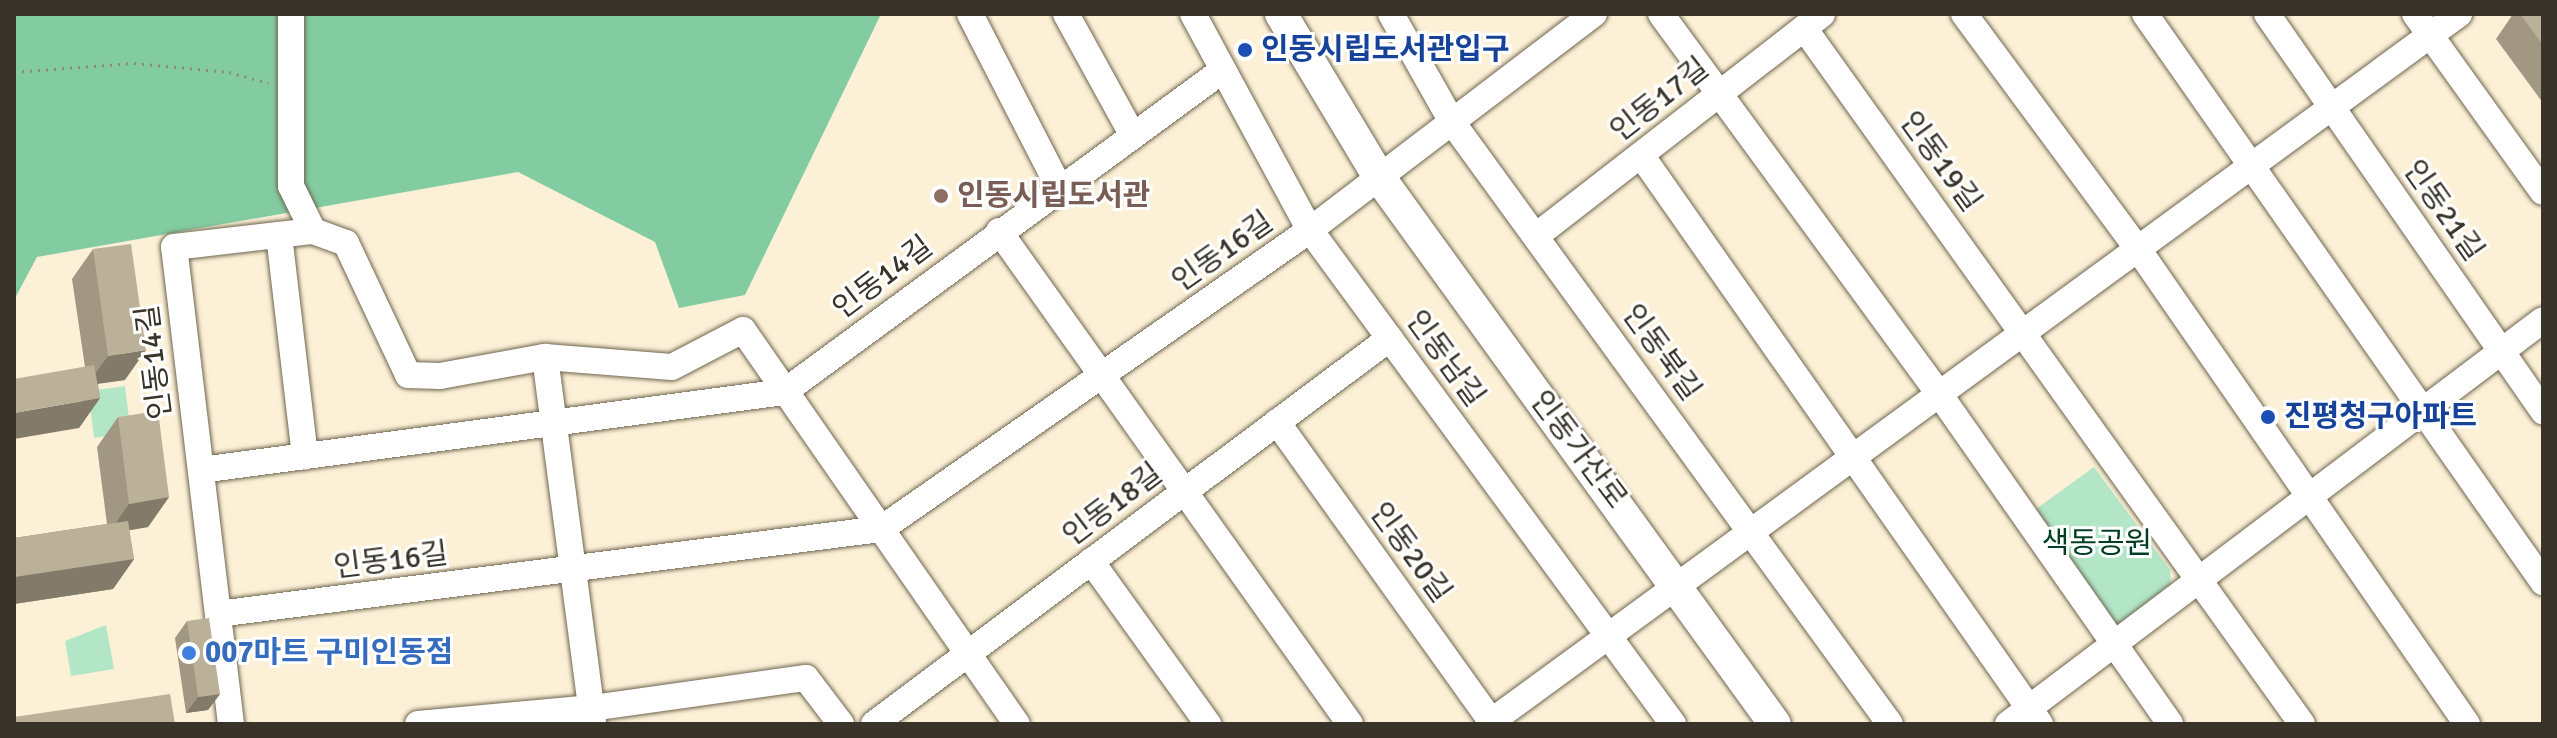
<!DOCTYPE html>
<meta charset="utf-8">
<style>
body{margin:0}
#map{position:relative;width:2557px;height:738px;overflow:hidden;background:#fcf1d7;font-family:Signika,"Noto Sans KR",sans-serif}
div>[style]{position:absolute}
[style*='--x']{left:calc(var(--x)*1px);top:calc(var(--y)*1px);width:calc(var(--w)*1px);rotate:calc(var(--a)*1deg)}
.green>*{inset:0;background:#b2e6c7}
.forest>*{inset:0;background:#83cca2}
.path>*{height:3px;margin-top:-1.5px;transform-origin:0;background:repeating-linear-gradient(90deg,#928a79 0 2px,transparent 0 8px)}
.roads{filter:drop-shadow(0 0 2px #6f654f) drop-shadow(0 0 2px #6f654f)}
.minor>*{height:26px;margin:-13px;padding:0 13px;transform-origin:13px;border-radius:13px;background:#fff}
.major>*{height:32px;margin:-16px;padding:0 16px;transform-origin:16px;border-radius:16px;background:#fff}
.wall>*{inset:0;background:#a19783}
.shaded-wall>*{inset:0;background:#837b6a}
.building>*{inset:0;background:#bbb098}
.dots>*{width:22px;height:22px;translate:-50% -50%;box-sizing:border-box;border:4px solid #fff;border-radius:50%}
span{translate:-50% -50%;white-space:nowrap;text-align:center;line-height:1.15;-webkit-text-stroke:6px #fff;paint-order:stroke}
.transit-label{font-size:30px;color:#164399;font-weight:700}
.left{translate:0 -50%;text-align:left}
.street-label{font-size:30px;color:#38342a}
.education-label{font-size:30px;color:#785e54;font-weight:700}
.park-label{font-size:30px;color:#003e24}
.shop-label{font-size:30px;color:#366cbe;font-weight:700}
.frame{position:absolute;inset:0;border:16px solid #38342a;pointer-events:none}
</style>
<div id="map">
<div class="green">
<i style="clip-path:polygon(125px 386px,131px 433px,94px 438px,88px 391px)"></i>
<i style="clip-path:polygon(2094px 467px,2170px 570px,2171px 587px,2118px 625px,2103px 624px,2025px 517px)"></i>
<i style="clip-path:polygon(106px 625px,114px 669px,71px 676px,65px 641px)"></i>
</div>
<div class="forest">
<i style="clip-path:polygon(14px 14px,881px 14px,745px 295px,679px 308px,655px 242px,518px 172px,37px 257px,14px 300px)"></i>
</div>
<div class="path">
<i style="--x:14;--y:72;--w:120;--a:-4.3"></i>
<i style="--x:134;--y:63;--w:95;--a:5.4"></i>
<i style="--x:229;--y:72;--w:41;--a:15.4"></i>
</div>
<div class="roads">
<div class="minor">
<i style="--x:291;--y:14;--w:172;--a:90"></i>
<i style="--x:291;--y:186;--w:50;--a:63.9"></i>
<i style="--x:970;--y:14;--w:197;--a:62.8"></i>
<i style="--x:1066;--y:14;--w:139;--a:61.2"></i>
<i style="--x:1193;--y:14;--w:246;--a:61.6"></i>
<i style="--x:1310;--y:230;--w:613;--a:53.69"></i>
<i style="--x:1391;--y:14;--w:124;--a:60.5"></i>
<i style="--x:1452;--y:122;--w:744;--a:53.96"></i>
<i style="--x:1661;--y:14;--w:472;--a:53.8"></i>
<i style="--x:1940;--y:395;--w:401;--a:55"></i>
<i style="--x:1964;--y:14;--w:292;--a:53.5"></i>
<i style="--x:2138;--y:249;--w:578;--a:55.29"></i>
<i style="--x:2145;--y:14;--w:694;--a:54.98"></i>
<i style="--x:2267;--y:14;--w:484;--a:55.2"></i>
<i style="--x:2415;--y:14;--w:219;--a:54.3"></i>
<i style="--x:1804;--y:28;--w:856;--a:54.42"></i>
<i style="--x:1641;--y:155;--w:695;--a:54.96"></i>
<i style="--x:999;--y:231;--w:605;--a:54.55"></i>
<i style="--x:279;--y:235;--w:223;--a:83.3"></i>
<i style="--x:1536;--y:236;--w:362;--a:-37.8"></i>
<i style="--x:545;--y:357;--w:368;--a:82.5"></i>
<i style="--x:1277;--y:422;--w:371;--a:54.4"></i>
<i style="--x:201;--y:470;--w:588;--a:-7.62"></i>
<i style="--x:784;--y:392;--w:544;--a:-36.26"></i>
<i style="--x:1091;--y:561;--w:201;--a:54.3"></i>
<i style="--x:218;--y:614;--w:668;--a:-7.31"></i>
<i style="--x:881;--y:529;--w:523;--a:-34.88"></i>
<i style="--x:1310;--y:230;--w:357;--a:-37.3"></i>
<i style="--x:231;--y:724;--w:480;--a:-96.8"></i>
<i style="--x:174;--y:247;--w:140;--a:-6.6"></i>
<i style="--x:313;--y:231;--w:35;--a:20"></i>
<i style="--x:346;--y:243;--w:146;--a:64.8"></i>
<i style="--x:408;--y:375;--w:32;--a:2"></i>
<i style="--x:440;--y:376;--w:107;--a:-10.3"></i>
<i style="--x:545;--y:357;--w:127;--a:4.5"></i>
<i style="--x:672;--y:367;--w:80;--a:-27.5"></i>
<i style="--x:743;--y:330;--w:480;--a:55.2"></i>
<i style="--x:418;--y:724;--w:175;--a:-5.3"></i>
<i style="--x:592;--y:708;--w:216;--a:-8"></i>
<i style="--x:806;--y:678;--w:58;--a:52.7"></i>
<i style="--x:874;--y:724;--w:644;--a:-36.8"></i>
<i style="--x:1488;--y:724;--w:1203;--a:-36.17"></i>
<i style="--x:2008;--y:724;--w:670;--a:-37.06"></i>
</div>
<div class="major">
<i style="--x:1281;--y:14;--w:190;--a:59"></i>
<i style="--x:1379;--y:177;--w:675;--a:54.1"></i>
</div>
</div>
<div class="wall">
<i style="clip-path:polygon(2513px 14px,2543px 14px,2543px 103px,2496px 39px)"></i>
<i style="clip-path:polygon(93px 249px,125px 380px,98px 384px,100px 398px,79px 428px,85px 367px,72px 279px)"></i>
<i style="clip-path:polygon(118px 417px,169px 497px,148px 527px,129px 530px,134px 559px,113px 589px,14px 604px,14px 538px,107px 524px,97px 447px)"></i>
<i style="clip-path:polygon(187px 621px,220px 694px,208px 710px,186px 713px,175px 638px)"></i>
</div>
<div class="shaded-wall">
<i style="clip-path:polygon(146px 350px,125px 380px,87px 385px,108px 356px)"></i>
<i style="clip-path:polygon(100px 398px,79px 428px,14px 439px,14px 413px)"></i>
<i style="clip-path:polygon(169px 497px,148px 527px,108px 534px,129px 504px)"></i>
<i style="clip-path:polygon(134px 559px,113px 589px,14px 604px,14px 577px)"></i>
<i style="clip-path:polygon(220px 694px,208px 710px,186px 713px,198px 697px)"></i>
</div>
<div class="building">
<i style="clip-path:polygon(2520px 14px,2543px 14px,2543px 45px)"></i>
<i style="clip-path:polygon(131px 244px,146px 350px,108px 356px,93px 249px)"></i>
<i style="clip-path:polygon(94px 365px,100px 398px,14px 413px,14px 379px)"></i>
<i style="clip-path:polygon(158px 411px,169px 497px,129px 504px,118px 417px)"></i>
<i style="clip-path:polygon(128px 521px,134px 559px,14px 577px,14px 538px)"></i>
<i style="clip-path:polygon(209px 618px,220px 694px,198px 697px,187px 621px)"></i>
<i style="clip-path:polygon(170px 694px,175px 724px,14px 724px,14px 717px)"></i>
</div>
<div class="dots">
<i style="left:1245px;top:50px;background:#1a4fb4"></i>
<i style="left:941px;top:196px;background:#8d6e63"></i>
<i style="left:2268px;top:417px;background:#1a4fb4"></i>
<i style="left:189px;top:653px;background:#3f7fe0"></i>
</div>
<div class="transit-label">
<span class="left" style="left:1261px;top:50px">인동시립도서관입구</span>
<span class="left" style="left:2284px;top:417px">진평청구아파트</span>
</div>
<div class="street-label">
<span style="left:1660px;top:100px;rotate:-38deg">인동17길</span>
<span style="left:1940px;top:162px;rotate:54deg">인동19길</span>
<span style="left:2443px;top:211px;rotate:55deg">인동21길</span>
<span style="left:1223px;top:252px;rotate:-35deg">인동16길</span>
<span style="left:883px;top:278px;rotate:-37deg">인동14길</span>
<span style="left:1661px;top:353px;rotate:54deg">인동북길</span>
<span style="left:1445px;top:359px;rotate:54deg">인동남길</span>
<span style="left:155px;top:362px;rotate:-97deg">인동14길</span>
<span style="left:1578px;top:450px;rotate:53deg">인동가산로</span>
<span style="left:1113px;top:505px;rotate:-37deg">인동18길</span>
<span style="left:1410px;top:553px;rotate:54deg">인동20길</span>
<span style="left:391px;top:561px;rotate:-7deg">인동16길</span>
</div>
<div class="education-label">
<span class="left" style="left:957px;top:196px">인동시립도서관</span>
</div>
<div class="park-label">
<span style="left:2097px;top:544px">색동공원</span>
</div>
<div class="shop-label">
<span class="left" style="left:205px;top:653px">007마트 구미인동점</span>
</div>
<div class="frame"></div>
</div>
